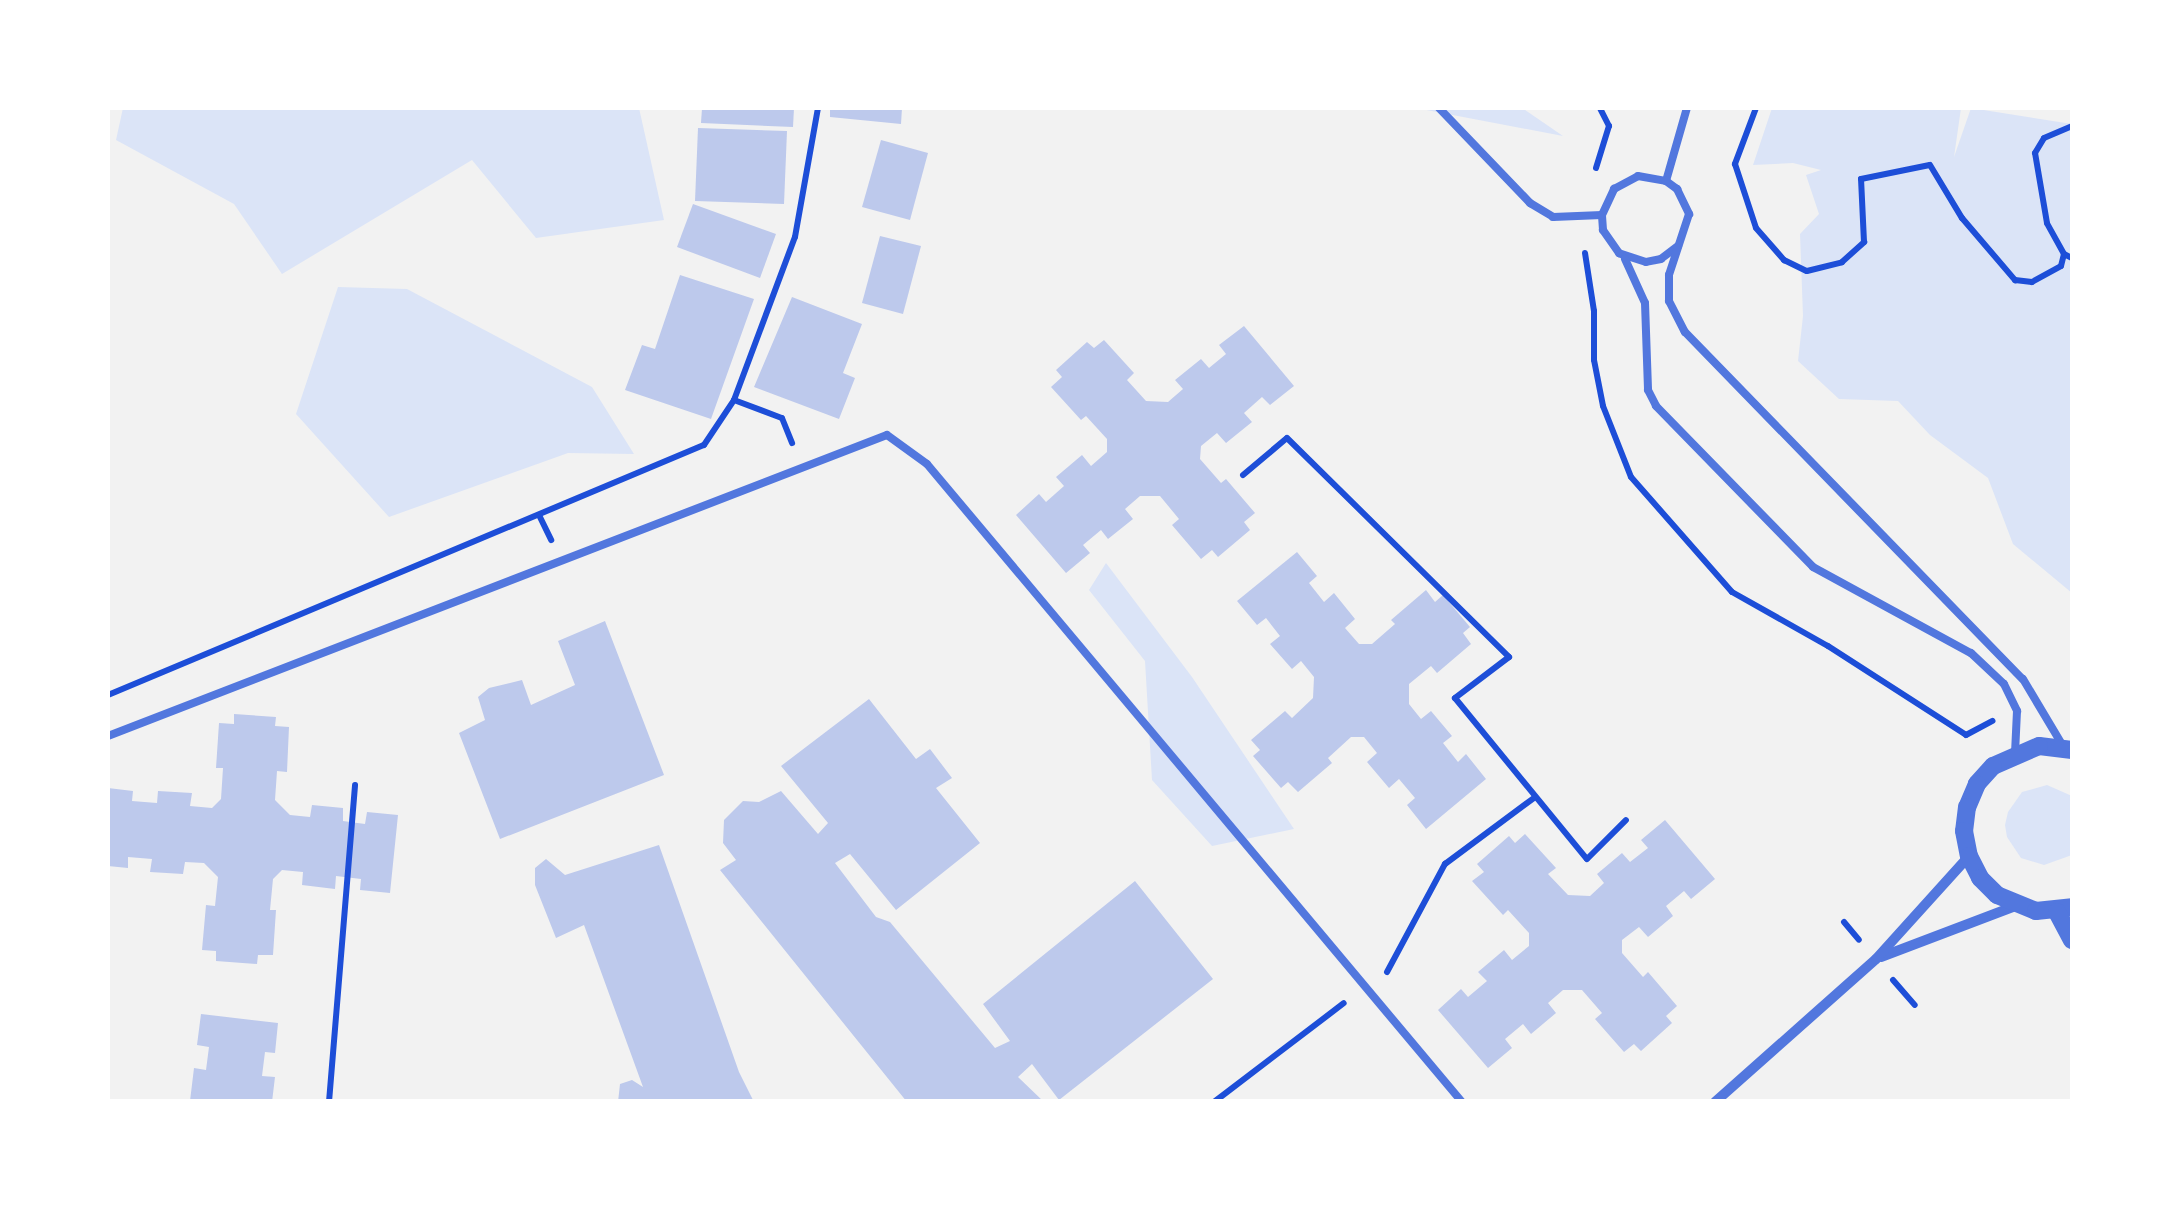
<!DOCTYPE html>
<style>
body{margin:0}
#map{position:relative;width:2180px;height:1209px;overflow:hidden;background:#f2f2f2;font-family:Roboto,sans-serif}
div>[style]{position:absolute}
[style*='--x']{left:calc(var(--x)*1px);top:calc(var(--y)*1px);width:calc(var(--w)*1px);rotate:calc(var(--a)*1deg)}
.green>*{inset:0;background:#dbe4f7}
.building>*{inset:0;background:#bdc9ec}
.path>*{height:6px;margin:-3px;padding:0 3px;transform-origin:3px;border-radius:3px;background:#1d4ed8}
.service>*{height:8px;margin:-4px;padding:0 4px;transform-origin:4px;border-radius:4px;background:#5277de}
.minor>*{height:10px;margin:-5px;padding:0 5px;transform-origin:5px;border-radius:5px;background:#5277de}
.tertiary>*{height:18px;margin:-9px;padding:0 9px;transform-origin:9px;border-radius:9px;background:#5277de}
span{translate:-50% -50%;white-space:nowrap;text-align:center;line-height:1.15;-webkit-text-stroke:8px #fff;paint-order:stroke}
.frame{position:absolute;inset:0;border:110px solid #fff;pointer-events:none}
</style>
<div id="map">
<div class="green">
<i style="clip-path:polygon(123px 108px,639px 108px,664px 220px,536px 238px,472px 160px,282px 274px,234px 204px,116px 140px)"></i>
<i style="clip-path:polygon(1416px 108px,1522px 108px,1563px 136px)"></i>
<i style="clip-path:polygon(1772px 108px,1961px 108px,1954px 157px,1971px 108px,2072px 124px,2072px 593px,2013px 544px,1988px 478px,1930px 435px,1898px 401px,1839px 399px,1798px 361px,1803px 316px,1800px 234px,1819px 214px,1806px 175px,1821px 170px,1793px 163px,1753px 165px)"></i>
<i style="clip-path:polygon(338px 287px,407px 289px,592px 387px,634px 454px,568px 453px,389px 517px,296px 414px)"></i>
<i style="clip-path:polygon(1106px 563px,1192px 677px,1294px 829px,1212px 846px,1152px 780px,1145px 661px,1089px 590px)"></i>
<i style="clip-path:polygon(2047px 785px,2072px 796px,2072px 855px,2044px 865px,2021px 858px,2007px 837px,2005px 825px,2008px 812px,2022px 792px)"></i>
</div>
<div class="building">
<i style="clip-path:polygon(702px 108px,794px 108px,793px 127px,701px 123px)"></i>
<i style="clip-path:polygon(830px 108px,902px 108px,901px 124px,830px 117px)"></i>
<i style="clip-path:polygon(698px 128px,787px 131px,784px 204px,695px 201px)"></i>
<i style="clip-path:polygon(881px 140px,928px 153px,910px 220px,862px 207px)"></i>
<i style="clip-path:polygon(693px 204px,776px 234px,760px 278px,677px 247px)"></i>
<i style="clip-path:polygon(880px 236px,921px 246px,903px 314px,862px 303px)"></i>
<i style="clip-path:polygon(680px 275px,754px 299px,711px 419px,625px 390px,642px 345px,655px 349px)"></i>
<i style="clip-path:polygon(792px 297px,862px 324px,843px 373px,855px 378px,839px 419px,754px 387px)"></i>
<i style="clip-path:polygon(1244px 326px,1294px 386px,1270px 405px,1262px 397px,1244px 413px,1252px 422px,1226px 443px,1217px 433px,1201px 446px,1200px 459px,1221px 483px,1226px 479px,1255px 513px,1244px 522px,1250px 530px,1218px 557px,1212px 550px,1201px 559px,1172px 525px,1179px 519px,1160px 496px,1140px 496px,1125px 509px,1133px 519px,1108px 539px,1101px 530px,1083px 545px,1090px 553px,1066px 573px,1016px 515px,1039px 494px,1046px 502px,1064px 486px,1056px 477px,1082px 455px,1091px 466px,1107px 452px,1107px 439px,1086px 416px,1081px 420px,1051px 387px,1062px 377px,1056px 370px,1087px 342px,1094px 348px,1104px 340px,1134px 373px,1127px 380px,1146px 401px,1168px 402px,1183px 389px,1175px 380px,1201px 359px,1209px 368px,1226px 354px,1219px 345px)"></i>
<i style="clip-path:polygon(1297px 552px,1317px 576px,1309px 583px,1324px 602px,1334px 593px,1355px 619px,1345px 628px,1359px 644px,1372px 644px,1395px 624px,1391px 620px,1426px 590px,1435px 602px,1443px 595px,1470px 627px,1463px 633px,1471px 644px,1437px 673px,1431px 666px,1409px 684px,1409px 704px,1421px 719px,1431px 711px,1452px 736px,1443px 743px,1458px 762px,1466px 754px,1486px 779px,1426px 829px,1407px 805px,1415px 798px,1399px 779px,1389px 788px,1367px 762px,1377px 753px,1364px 737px,1351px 737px,1328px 758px,1332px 763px,1298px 792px,1288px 782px,1281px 788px,1253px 756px,1260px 750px,1251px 740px,1285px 711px,1292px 718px,1313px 698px,1314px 677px,1301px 661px,1292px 669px,1270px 644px,1280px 636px,1266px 618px,1257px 625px,1237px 601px)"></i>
<i style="clip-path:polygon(605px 621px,664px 775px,500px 839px,459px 733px,485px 720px,478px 697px,489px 688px,522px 680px,531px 705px,575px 685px,558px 641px)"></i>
<i style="clip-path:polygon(869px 699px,916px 759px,930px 749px,952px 778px,936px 788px,980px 843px,896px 910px,850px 854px,835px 863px,876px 917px,890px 922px,995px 1048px,1010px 1041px,983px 1004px,1135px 881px,1213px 979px,1059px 1100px,1032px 1064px,1018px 1077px,1044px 1102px,907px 1102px,720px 870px,736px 860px,723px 843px,724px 820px,743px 801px,759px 802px,781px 791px,818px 834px,828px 823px,781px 766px)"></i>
<i style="clip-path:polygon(234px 714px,276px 717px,275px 726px,289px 727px,287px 772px,277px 771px,275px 800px,290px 815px,310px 817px,312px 805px,343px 808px,343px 821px,365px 824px,367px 812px,398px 815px,390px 893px,360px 890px,361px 879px,336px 876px,335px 889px,302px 885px,303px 872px,282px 870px,273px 879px,270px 910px,276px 910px,273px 955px,258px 955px,257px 964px,216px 961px,216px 951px,202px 950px,206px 905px,215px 906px,218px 877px,204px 863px,185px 862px,183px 874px,150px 872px,152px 859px,128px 857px,128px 868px,108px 866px,108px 788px,133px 791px,132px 801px,157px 803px,158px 791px,192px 793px,190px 806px,212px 808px,221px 799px,223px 768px,216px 768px,219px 723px,234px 724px)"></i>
<i style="clip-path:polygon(1665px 820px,1715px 879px,1691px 899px,1684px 891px,1666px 906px,1673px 916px,1648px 937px,1639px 927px,1622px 940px,1622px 953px,1643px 977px,1648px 972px,1677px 1006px,1666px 1016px,1672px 1023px,1641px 1051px,1634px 1044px,1624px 1052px,1595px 1019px,1602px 1013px,1582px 990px,1563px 990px,1548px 1003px,1556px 1013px,1531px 1034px,1523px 1024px,1505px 1039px,1512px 1048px,1488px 1068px,1438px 1010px,1461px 989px,1468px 997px,1487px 981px,1478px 972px,1504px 950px,1512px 960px,1529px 946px,1529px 933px,1508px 910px,1503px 915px,1472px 881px,1484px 872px,1477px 864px,1509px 836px,1515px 843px,1525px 834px,1556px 868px,1548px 874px,1568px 895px,1590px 896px,1604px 883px,1597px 874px,1622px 853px,1630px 862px,1648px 848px,1641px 840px)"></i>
<i style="clip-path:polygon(659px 845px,739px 1072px,754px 1102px,618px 1102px,620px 1084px,632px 1080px,643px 1087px,584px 925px,556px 938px,535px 885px,535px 868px,546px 859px,565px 875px)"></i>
<i style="clip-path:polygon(201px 1014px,278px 1023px,275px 1053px,265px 1052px,262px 1076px,275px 1077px,272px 1102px,190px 1101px,194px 1068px,206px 1070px,209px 1047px,197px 1045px)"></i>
</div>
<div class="path">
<i style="--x:1756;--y:108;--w:60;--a:110.6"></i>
<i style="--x:1735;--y:164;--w:67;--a:71.8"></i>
<i style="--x:1756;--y:228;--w:43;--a:48.8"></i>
<i style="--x:1784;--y:260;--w:25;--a:26"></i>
<i style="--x:1807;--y:271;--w:36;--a:-14"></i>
<i style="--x:1842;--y:262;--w:30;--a:-42"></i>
<i style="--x:1864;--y:242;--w:63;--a:-92.7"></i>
<i style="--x:1861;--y:179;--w:70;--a:-11.5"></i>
<i style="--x:1930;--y:165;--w:62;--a:58.9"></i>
<i style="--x:1962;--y:218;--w:82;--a:49.5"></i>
<i style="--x:2015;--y:280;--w:17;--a:7"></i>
<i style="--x:2032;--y:282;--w:33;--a:-29"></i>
<i style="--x:2061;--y:266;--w:12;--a:-76"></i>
<i style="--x:2064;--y:254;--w:9;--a:27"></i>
<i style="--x:1596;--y:168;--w:44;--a:-72.8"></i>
<i style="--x:1609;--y:126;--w:20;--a:-117"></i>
<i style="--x:1585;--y:253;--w:59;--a:81.2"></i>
<i style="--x:1594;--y:311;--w:49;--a:90"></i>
<i style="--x:1594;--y:360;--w:47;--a:78.9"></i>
<i style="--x:1603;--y:406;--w:76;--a:68.5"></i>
<i style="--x:1631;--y:477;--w:153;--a:48.7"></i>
<i style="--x:1732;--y:592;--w:110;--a:29.4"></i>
<i style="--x:1828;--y:646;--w:164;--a:32.8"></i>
<i style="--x:1966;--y:735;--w:30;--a:-28"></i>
<i style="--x:2064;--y:254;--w:35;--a:-119"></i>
<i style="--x:2047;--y:223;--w:71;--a:-99.7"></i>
<i style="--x:2035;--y:153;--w:17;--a:-59"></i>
<i style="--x:2044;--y:138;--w:30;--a:-23"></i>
<i style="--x:734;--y:400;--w:51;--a:20.6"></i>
<i style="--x:782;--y:418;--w:27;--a:68"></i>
<i style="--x:1243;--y:475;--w:57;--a:-40.1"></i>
<i style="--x:1287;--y:438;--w:312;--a:44.6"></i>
<i style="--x:1509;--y:657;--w:68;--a:142.8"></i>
<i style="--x:1455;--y:698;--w:208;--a:50.7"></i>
<i style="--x:1587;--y:859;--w:55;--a:-45"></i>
<i style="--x:539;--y:515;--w:28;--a:64"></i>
<i style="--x:108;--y:695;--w:646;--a:-22.76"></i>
<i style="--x:704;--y:445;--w:54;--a:-56.3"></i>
<i style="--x:734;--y:400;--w:174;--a:-69.5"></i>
<i style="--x:795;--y:237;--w:131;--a:-79.9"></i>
<i style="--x:1844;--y:922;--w:23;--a:50"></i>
<i style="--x:1387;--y:972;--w:123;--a:-61.8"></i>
<i style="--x:1445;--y:864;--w:111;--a:-36.6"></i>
<i style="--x:1893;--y:980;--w:33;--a:49"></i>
<i style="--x:329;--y:1102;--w:318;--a:-85.3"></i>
<i style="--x:1214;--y:1102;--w:163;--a:-37.3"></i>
</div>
<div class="service">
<i style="--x:1439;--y:108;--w:132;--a:46.2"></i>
<i style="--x:1530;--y:203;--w:27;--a:31"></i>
<i style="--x:1553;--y:217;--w:49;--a:-2.3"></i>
<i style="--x:1666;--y:181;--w:76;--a:-74"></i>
<i style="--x:1678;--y:246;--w:21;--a:143"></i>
<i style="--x:1661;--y:259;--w:15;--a:169"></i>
<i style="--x:1646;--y:262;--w:28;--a:-162"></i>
<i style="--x:1619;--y:253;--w:28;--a:-125"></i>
<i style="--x:1603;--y:230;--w:15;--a:-94"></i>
<i style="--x:1602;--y:215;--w:29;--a:-65"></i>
<i style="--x:1614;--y:189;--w:27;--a:-28"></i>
<i style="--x:1638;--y:176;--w:28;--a:10"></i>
<i style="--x:1666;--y:181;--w:14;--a:36"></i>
<i style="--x:1677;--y:189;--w:28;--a:64"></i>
<i style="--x:1689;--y:214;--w:64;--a:108.2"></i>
<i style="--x:1669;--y:275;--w:26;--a:90"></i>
<i style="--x:1669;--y:301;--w:35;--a:63"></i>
<i style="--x:1685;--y:332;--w:484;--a:45.8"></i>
<i style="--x:2023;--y:679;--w:78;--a:59.2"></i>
<i style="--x:1625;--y:259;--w:48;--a:65.6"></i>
<i style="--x:1645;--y:303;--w:87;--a:88"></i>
<i style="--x:1648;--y:390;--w:18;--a:63"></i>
<i style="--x:1656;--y:406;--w:225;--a:45.7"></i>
<i style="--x:1813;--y:567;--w:180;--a:28.6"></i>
<i style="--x:1971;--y:653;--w:45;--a:43.2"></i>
<i style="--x:2004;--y:684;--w:30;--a:64"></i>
<i style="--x:2017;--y:711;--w:42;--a:92.7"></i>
<i style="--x:108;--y:736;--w:835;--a:-21.13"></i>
<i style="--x:887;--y:435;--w:49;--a:35.9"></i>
<i style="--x:927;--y:464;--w:833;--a:50.02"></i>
</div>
<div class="minor">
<i style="--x:1881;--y:957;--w:143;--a:-20.8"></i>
<i style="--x:1715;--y:1102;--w:215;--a:-41.6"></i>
<i style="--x:1876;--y:959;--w:139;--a:-47.9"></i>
</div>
<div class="tertiary">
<i style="--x:2072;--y:750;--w:33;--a:-173"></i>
<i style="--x:2039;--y:746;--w:50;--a:156.5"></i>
<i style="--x:1993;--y:766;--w:24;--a:132"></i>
<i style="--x:1977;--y:784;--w:25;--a:113"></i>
<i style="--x:1967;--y:807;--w:24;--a:97"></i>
<i style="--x:1964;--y:831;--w:25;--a:79"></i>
<i style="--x:1969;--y:856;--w:25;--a:63"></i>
<i style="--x:1980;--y:878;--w:24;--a:45"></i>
<i style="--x:1997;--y:895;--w:42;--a:22.3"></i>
<i style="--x:2036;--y:911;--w:36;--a:-6"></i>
<i style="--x:2057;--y:912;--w:32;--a:62"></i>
</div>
<div class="frame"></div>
</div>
